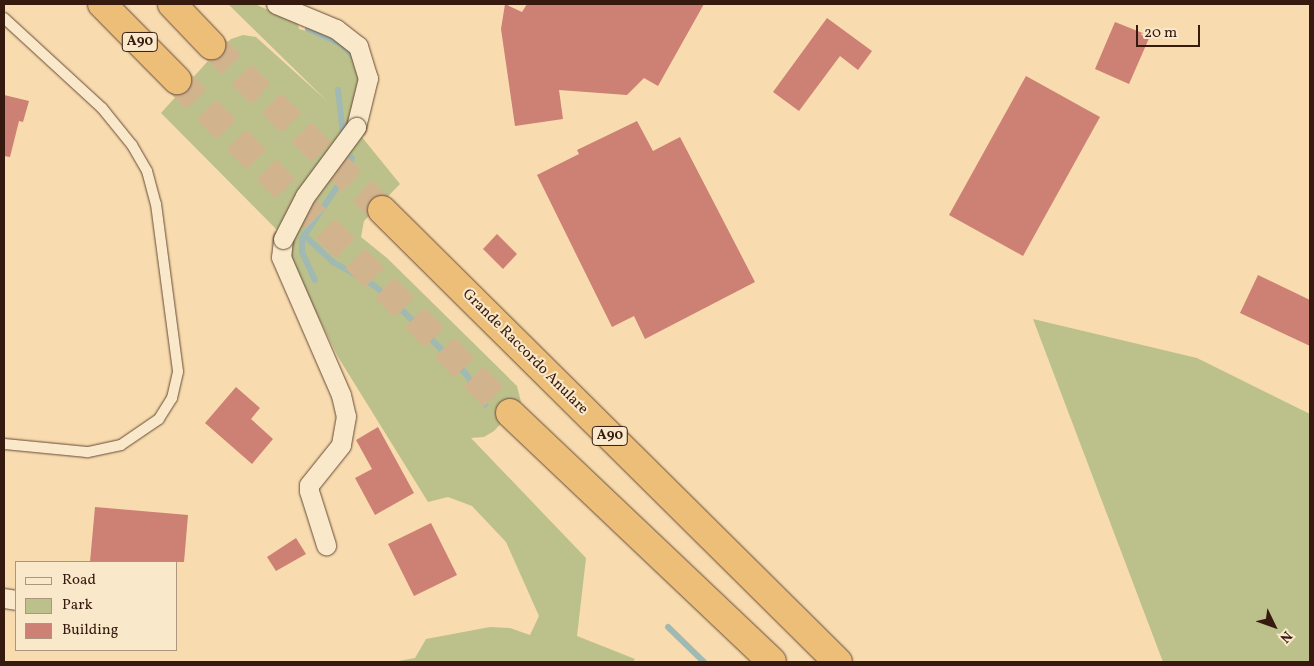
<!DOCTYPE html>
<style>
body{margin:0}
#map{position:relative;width:1314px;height:666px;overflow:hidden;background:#f8dbae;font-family:Vollkorn,serif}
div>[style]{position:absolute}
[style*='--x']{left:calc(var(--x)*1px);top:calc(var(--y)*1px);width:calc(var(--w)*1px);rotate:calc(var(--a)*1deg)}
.green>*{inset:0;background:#bcc18b}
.stream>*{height:6px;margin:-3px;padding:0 3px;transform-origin:3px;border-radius:3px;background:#a0b9b3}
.building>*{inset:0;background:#cd8074}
.motorway-tunnel>*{height:28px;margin-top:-14px;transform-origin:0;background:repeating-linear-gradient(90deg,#d1b48e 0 28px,transparent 0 42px)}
.roads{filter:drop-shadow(0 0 1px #664a37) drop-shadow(0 0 1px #664a37)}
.service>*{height:10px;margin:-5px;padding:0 5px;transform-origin:5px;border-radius:5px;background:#fae8ca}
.minor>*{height:19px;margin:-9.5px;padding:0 9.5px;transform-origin:9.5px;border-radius:9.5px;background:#fae8ca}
.motorway>*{height:28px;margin:-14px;padding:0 14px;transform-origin:14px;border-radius:14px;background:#ecbe77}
.bridges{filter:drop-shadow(0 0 1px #664a37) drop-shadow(0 0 1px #664a37)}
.minor-bridge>*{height:19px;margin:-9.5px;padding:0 9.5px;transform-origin:9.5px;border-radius:9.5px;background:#fae8ca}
span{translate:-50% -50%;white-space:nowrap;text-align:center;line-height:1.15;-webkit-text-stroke:4px #fae8ca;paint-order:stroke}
.shield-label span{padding:1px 4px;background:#fae8ca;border:1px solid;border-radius:4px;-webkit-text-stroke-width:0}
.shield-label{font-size:14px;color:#361a0f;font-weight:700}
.street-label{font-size:15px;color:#361a0f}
.frame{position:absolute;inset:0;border:5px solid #361a0f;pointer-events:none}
.legend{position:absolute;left:15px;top:561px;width:162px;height:90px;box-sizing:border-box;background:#fae8ca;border:1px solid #ac967f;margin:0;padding:6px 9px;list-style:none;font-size:15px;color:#361a0f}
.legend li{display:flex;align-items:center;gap:10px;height:25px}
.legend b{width:25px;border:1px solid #ac967f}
.north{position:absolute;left:1249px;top:601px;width:50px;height:50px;-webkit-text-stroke:4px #fae8ca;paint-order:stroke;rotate:132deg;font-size:14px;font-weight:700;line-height:20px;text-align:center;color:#361a0f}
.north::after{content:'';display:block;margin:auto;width:18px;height:22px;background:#361a0f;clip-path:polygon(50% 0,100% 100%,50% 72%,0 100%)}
.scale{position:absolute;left:1136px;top:25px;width:64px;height:22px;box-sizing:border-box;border:2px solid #361a0f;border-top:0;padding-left:6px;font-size:15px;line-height:18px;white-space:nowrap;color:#361a0f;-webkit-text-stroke:4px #fae8ca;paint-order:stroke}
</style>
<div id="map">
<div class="green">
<i style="clip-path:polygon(228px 4px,255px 4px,298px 24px,299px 29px,306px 31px,308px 27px,336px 39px,350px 49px,361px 68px,350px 124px,301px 189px,277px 230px,161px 113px,217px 51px,231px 39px,243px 35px,256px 37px,327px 101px)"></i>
<i style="clip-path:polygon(361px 136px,400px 184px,364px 221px,361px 237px,387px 258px,517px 386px,521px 402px,494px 431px,484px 437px,471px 438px,586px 558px,577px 636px,635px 659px,633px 662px,393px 662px,415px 658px,426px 639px,490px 627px,510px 628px,530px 635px,539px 616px,506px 542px,472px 506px,448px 497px,428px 502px,338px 357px,291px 261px,293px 238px,308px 209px)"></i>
<i style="clip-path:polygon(1033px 319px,1197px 358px,1310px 414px,1310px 662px,1163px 662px)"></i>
</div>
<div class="stream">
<i style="--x:308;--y:29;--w:36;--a:24"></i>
<i style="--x:341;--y:44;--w:20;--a:45"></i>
<i style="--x:338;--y:90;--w:44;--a:83.5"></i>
<i style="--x:304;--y:235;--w:40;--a:43"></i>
<i style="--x:333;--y:262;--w:48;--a:29.7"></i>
<i style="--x:375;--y:286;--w:30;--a:41"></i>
<i style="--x:398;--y:306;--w:96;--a:45"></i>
<i style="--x:466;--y:374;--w:36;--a:58"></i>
<i style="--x:315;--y:280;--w:31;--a:-115"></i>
<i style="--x:302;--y:252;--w:13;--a:-90"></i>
<i style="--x:302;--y:239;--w:73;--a:-56.1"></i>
<i style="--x:343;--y:178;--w:22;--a:-66"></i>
<i style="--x:668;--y:627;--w:50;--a:44.2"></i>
</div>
<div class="building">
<i style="clip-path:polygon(505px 4px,522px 12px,527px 4px,704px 4px,658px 86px,644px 78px,627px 95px,559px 90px,563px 119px,515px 126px,501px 29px)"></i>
<i style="clip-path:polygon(827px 18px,872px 51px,858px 70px,840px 56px,799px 111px,773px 92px)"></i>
<i style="clip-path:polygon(1115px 22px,1150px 36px,1129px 84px,1095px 69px)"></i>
<i style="clip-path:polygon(1026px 76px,1100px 117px,1023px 256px,949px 215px)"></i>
<i style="clip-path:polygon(4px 95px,29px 101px,23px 122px,19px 121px,10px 157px,4px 156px)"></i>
<i style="clip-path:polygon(637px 121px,653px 151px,680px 137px,755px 282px,645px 339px,634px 316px,612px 327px,537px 175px,579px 154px,577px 150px)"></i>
<i style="clip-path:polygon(497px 234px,517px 254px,503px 269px,483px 249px)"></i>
<i style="clip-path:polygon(1258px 275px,1310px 300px,1310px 346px,1240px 313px)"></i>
<i style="clip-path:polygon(236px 387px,260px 408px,251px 419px,273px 439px,252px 464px,205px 423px)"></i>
<i style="clip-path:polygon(378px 427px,414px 493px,375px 515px,355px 478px,372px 469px,356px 440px)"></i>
<i style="clip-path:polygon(95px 507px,188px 515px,184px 562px,90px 562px)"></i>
<i style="clip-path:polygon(431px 523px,457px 575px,414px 596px,388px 544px)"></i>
<i style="clip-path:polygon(296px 538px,306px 554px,276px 571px,267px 557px)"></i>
</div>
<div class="motorway-tunnel">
<i style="--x:211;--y:45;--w:238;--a:44"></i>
<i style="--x:177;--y:80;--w:471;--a:45"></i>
</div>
<div class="roads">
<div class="service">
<i style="--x:4;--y:18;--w:133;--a:42.6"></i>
<i style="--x:102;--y:108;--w:48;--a:51"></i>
<i style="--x:132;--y:145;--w:30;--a:60"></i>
<i style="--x:147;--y:171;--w:34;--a:75"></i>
<i style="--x:156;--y:204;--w:169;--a:82.5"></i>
<i style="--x:178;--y:372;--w:27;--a:103"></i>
<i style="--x:172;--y:398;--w:25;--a:122"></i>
<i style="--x:159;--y:419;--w:46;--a:145.6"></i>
<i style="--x:121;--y:445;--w:35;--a:168"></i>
<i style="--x:87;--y:452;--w:83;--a:-174.5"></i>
</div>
<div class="minor">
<i style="--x:276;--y:4;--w:65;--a:22.6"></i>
<i style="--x:336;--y:29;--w:28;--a:38"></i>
<i style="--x:358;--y:46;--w:34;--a:73"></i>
<i style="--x:368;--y:78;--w:50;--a:103.8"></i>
<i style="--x:283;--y:239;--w:18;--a:96"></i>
<i style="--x:281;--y:257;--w:150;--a:66.5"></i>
<i style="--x:341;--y:395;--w:22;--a:77"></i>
<i style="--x:346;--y:416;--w:29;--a:100"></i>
<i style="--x:341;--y:445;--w:51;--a:128.7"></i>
<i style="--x:309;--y:485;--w:6;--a:90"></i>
<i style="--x:309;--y:491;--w:57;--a:72.5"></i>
<i style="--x:4;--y:598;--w:12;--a:9"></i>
</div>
<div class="motorway">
<i style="--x:102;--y:4;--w:107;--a:45.4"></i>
<i style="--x:172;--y:4;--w:57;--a:46.4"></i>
<i style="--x:382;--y:210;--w:642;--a:44.75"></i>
<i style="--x:510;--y:413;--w:361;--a:43.5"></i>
</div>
</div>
<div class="bridges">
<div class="minor-bridge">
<i style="--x:283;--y:239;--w:48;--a:-62.9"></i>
<i style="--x:305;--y:196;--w:86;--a:-53.5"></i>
</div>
</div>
<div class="shield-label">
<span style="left:140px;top:42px">A90</span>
<span style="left:610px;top:436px">A90</span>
</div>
<div class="street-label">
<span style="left:525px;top:352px;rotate:45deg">Grande Raccordo Anulare</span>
</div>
<div class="frame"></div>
<ul class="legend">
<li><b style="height:6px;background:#fae8ca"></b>Road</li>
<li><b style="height:14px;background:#bcc18b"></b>Park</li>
<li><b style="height:14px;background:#cd8074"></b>Building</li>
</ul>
<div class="north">N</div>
<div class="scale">20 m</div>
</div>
